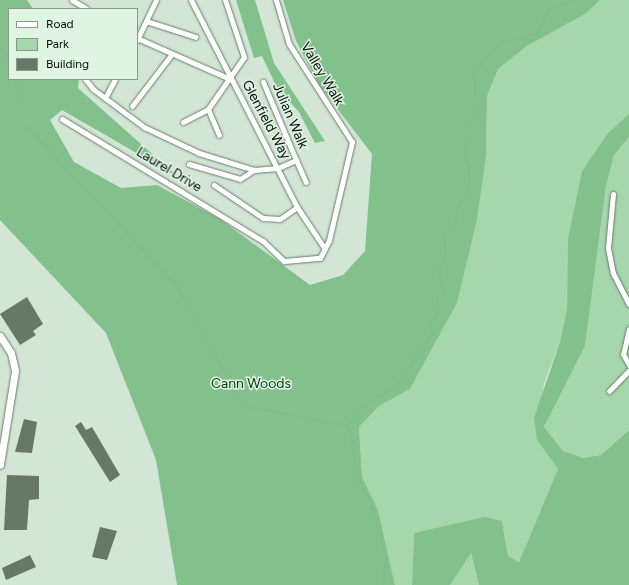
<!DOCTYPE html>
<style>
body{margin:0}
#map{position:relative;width:629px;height:585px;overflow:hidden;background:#d3e6d5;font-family:Figtree,sans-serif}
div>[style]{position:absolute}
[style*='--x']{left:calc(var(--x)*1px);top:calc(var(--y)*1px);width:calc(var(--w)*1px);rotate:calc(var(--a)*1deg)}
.green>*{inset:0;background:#a5d6ac}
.forest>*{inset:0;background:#82c08c}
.stream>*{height:2px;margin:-1px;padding:0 1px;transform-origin:1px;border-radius:1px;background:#81be8a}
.building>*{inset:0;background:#677869}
.roads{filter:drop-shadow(0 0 1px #6b7c6d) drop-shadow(0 0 1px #6b7c6d)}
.street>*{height:5px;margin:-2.5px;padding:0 2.5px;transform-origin:2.5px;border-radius:2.5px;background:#fff}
.secondary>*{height:7px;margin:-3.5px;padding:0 3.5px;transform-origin:3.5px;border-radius:3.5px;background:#fff}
span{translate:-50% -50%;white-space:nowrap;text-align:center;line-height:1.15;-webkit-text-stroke:3px #e0f4e2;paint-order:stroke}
.street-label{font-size:14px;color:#070d08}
.park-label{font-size:14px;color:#063614}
.legend{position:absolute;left:8px;top:8px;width:130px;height:72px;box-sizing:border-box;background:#e0f4e2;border:1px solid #89988b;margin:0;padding:5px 7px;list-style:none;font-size:12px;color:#070d08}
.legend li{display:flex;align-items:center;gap:8px;height:20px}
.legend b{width:20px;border:1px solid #89988b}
</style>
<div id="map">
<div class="green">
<i style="clip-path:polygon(600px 0,629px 0,629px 114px,608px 133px,582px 171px,568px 238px,567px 309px,560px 342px,544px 383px,537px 440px,558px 469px,519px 562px,508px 556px,502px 521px,414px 533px,412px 585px,395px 585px,378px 510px,362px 477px,359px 427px,379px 406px,410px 389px,457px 303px,486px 156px,487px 96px,498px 69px,527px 46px,585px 14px)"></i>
<i style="clip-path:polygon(629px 137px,629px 430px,601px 455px,582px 458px,563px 451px,544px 427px,585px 346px,606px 186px,614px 155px)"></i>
<i style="clip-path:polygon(471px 553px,479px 585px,450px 585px)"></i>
</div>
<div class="forest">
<i style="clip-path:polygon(0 0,27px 0,33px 9px,9px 9px,9px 79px,79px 79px,78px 88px,178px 177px,62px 110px,50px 120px,74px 162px,121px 188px,157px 185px,220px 219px,310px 285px,343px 275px,365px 251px,372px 154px,320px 86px,296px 41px,283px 0,600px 0,585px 14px,527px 46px,498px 69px,487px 96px,486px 156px,477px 219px,457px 303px,410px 389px,379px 406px,359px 427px,362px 477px,378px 510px,395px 585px,177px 585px,156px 460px,106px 333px,0 220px)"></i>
<i style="clip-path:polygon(236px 0,255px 0,274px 63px,325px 141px,315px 143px,299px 112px,277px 88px,262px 56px,254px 58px)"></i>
<i style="clip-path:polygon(629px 114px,629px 137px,614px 155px,606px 186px,585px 346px,544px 427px,563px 451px,583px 458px,601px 455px,629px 430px,629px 585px,479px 585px,471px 553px,450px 585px,412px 585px,414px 533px,485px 517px,502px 521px,508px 556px,519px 562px,558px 469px,537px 440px,534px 418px,560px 342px,567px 309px,568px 238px,582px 171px,608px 133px)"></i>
</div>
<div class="stream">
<i style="--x:0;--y:48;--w:17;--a:57"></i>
<i style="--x:14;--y:79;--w:23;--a:75"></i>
<i style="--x:26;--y:126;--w:220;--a:46.7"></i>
<i style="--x:177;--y:286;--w:137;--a:61.2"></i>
<i style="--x:243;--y:406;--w:108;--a:10.7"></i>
<i style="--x:383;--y:585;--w:27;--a:-84"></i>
<i style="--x:386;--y:558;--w:57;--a:-105.3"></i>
<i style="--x:371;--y:503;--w:27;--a:-118"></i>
<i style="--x:358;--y:479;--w:54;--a:-99.6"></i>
<i style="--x:349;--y:426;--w:22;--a:-58"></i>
<i style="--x:361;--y:407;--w:38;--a:-29"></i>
<i style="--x:394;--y:389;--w:70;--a:-54.9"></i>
<i style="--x:434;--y:332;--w:9;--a:-126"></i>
<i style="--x:429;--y:325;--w:11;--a:-49"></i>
<i style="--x:436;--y:317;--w:20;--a:-87"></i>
<i style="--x:437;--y:297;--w:8;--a:-30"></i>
<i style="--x:444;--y:293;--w:21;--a:-104"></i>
<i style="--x:439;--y:273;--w:25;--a:-74"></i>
<i style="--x:446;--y:249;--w:15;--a:-98"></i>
<i style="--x:444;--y:234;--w:12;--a:-31"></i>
<i style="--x:454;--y:228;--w:24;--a:-78"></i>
<i style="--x:459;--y:205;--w:8;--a:-40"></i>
<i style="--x:465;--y:200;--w:16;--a:-75"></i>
<i style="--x:469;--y:185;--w:14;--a:-86"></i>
<i style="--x:470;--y:171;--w:14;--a:-111"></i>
<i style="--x:465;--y:158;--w:35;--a:-82"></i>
<i style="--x:470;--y:123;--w:11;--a:-56"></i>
<i style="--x:476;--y:114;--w:40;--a:-92.9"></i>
<i style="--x:474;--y:74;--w:40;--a:-51"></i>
<i style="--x:499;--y:43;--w:39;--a:-13"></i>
<i style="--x:537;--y:34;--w:26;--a:-65"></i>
<i style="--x:548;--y:10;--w:30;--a:-20"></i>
</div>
<div class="building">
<i style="clip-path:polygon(27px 297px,43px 324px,33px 331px,36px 335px,20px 345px,0 314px)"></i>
<i style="clip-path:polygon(24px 419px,37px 422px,32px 453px,15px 452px)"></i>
<i style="clip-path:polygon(81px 422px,86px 430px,92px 427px,120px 475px,110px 482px,75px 426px)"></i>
<i style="clip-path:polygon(7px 475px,39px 476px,39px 499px,29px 500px,27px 530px,4px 530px)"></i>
<i style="clip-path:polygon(100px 527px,117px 531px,107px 560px,92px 557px)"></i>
<i style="clip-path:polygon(30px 555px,36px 567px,6px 580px,2px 568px)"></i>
</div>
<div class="roads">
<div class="street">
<i style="--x:72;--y:0;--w:17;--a:31"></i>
<i style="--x:191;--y:0;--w:233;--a:62.9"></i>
<i style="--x:297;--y:207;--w:50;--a:56.3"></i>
<i style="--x:146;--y:21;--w:52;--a:17.7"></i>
<i style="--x:137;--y:38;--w:102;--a:23.8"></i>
<i style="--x:137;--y:40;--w:44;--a:-64.6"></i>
<i style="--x:85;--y:79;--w:13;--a:51"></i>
<i style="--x:93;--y:89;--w:64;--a:36.7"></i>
<i style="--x:144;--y:127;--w:61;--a:25.3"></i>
<i style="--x:199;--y:153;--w:58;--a:17.2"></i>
<i style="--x:254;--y:170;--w:24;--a:-5"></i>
<i style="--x:278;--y:168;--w:20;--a:-24"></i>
<i style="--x:296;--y:160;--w:85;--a:-112.9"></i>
<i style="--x:105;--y:98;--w:21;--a:-62"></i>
<i style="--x:132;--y:106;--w:64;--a:-52.6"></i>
<i style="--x:62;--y:119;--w:235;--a:31.3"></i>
<i style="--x:263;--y:241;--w:29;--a:44"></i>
<i style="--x:284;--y:261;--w:36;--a:-5"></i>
<i style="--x:320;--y:258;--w:20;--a:-63"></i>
<i style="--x:329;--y:240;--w:101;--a:-76.8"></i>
<i style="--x:352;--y:142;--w:117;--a:-122.7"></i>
<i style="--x:289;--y:44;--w:46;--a:-106.5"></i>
<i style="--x:183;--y:122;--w:28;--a:-27"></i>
<i style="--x:219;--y:135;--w:28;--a:-113"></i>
<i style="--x:208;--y:109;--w:63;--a:-55.3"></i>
<i style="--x:244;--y:57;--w:60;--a:-108.4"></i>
<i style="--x:296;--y:160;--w:24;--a:66"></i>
<i style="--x:189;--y:164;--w:53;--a:16.4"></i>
<i style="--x:240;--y:179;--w:17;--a:-33"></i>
<i style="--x:214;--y:185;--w:59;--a:34"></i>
<i style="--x:263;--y:218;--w:17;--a:3"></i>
<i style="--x:280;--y:219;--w:21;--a:-35"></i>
<i style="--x:613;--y:194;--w:54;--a:95.3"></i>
<i style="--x:608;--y:248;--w:25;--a:79"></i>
<i style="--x:613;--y:273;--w:35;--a:63"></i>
<i style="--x:629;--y:329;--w:26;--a:103"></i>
<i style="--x:623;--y:354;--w:13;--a:61"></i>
<i style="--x:609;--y:391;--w:29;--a:-46"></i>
</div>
<div class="secondary">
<i style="--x:0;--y:336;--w:20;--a:57"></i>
<i style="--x:11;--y:353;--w:18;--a:77"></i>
<i style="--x:15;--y:371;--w:95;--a:99.1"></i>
</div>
</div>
<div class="street-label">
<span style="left:322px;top:74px;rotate:59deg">Valley Walk</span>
<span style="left:290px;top:116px;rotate:67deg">Julian Walk</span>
<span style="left:266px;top:120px;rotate:62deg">Glenfield Way</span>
<span style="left:169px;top:170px;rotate:31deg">Laurel Drive</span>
</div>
<div class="park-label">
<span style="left:251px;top:384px">Cann Woods</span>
</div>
<ul class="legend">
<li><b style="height:5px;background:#fff"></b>Road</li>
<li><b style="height:11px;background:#a5d6ac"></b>Park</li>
<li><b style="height:11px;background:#677869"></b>Building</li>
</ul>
</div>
